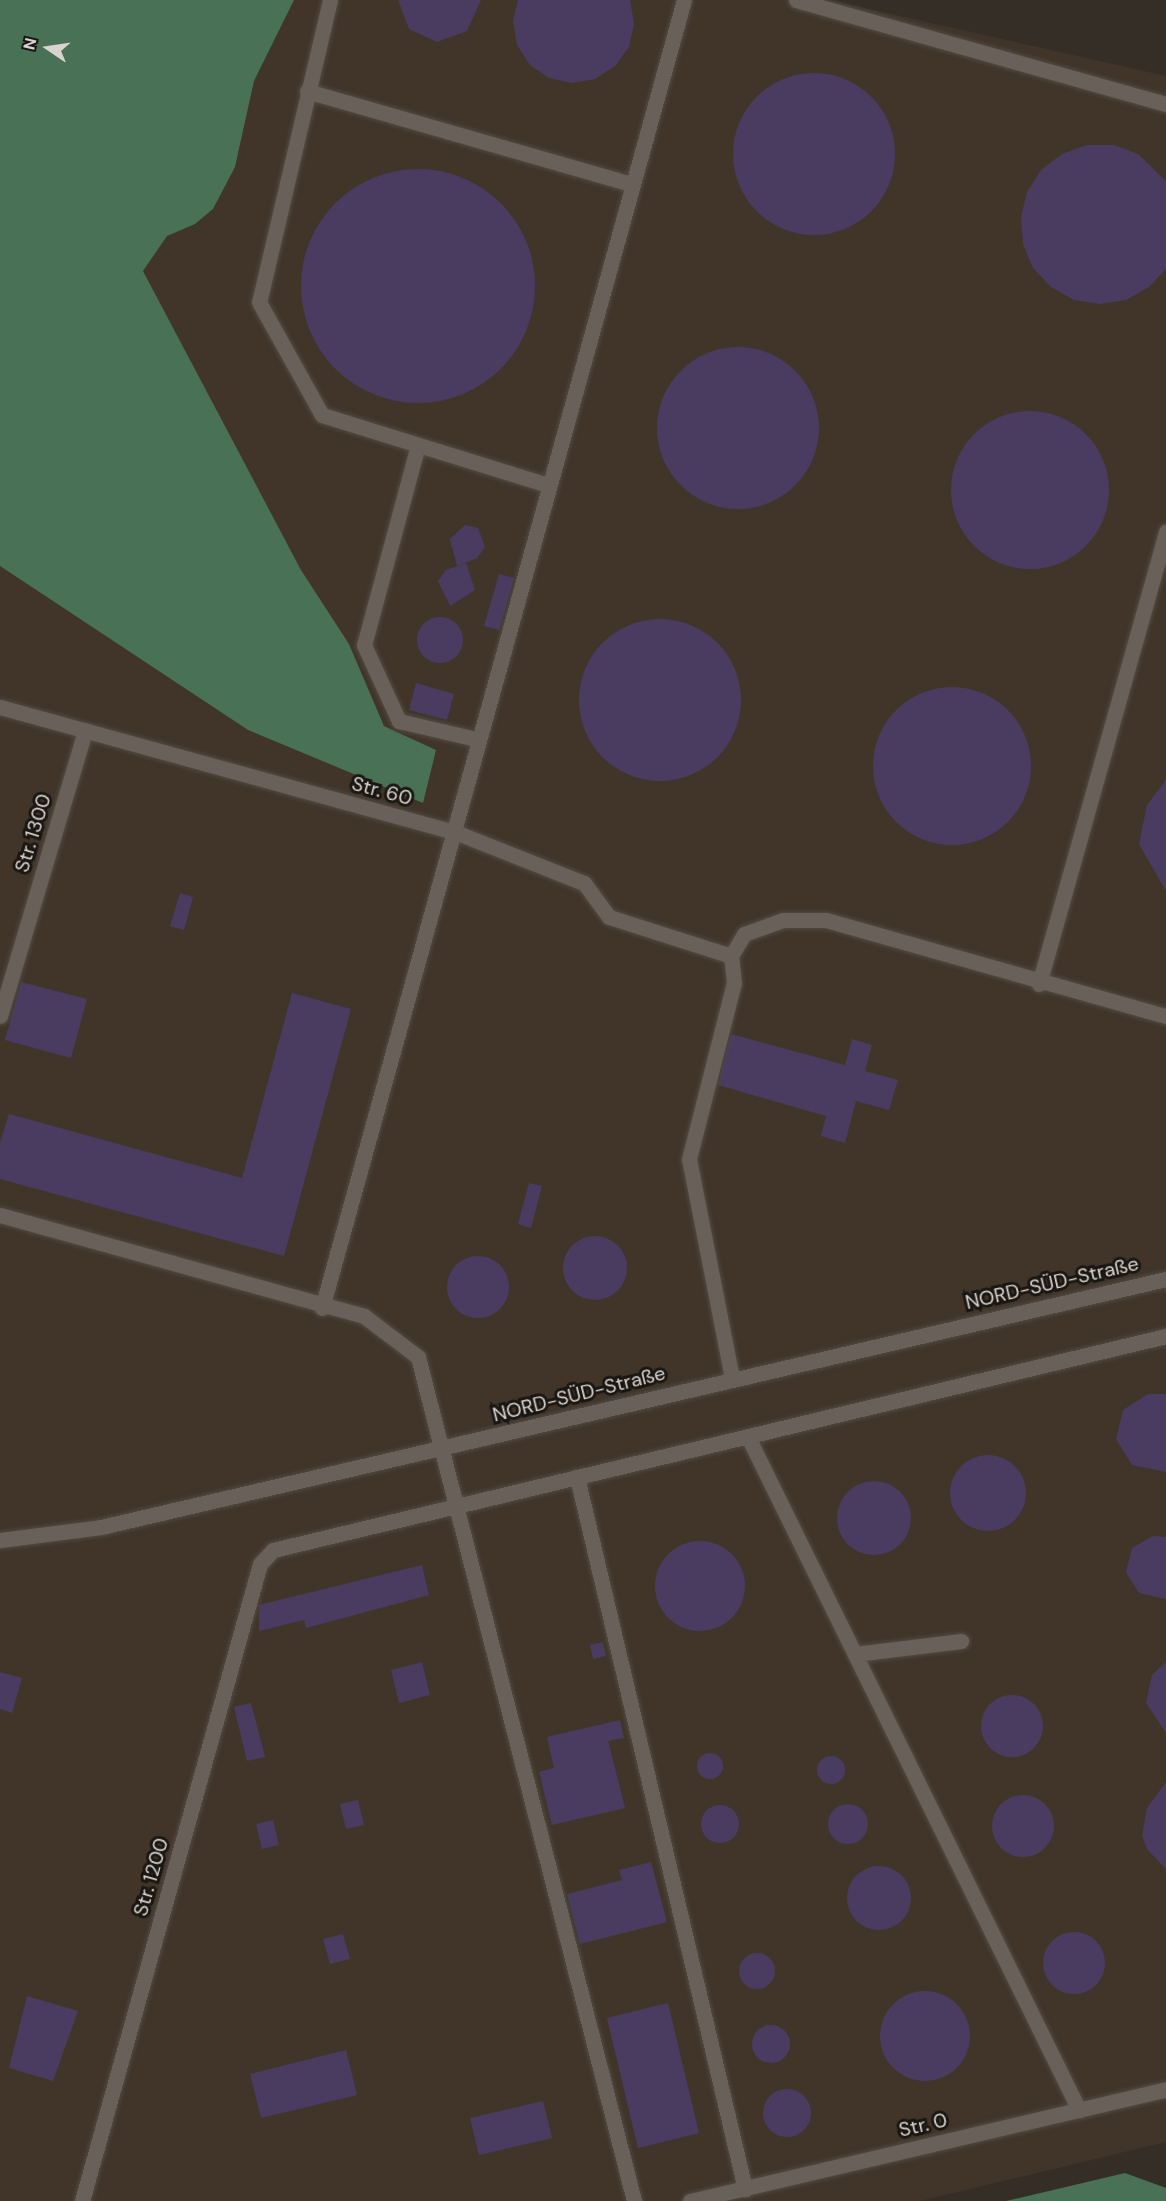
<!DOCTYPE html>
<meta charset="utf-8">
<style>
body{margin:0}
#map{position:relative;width:1166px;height:2201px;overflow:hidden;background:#352e26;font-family:"DM Sans",sans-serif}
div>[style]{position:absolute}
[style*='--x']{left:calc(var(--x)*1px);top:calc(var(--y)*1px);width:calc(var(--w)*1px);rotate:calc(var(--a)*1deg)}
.built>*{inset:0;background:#413529}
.forest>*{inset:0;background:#497155}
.building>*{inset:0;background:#4a3c61}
.round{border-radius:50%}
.roads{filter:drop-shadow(0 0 2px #514b45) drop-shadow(0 0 2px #514b45)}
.minor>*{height:15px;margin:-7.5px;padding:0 7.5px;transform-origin:7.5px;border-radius:7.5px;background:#696159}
span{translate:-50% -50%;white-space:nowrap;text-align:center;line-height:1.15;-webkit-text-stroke:6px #1a1713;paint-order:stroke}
.street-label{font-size:20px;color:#d8d3cf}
.north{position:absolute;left:18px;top:18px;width:60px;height:60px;-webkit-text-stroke:4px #1a1713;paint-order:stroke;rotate:283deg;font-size:16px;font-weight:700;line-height:24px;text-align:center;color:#d8d3cf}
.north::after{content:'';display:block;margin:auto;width:21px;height:27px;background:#d8d3cf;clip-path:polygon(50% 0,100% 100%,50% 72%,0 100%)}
</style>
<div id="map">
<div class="built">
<i style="clip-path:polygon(294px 0,829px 0,1166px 76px,1166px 2142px,920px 2201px,0 2201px,0 566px,248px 730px,422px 803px,436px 750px,384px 726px,349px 644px,301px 570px,143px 271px,167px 236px,195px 224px,213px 209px,235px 167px,254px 81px)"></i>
</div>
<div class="forest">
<i style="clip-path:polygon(0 0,294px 0,254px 81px,235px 167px,213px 209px,195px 224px,167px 236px,143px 271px,301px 570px,349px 644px,384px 726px,436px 750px,423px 803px,248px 730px,0 566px)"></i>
<i style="clip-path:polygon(1125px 2173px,1166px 2188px,1166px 2201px,1006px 2201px)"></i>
</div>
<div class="building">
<i style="clip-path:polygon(398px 0,481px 0,467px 31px,437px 42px,409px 29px)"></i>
<i style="clip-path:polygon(518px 0,630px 0,634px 24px,629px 47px,615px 66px,595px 79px,572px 83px,549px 78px,530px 65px,517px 45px,513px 21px)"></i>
<i class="round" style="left:733px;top:73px;width:162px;height:162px"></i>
<i style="clip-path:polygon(1087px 145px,1114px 145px,1138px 154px,1166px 181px,1166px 269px,1149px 287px,1126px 300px,1100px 304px,1074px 300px,1051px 287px,1033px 268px,1023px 244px,1021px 217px,1027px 192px,1041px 170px,1062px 154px)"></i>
<i class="round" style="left:301px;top:169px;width:234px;height:234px"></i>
<i class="round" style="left:657px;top:347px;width:162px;height:162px"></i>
<i class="round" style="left:951px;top:411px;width:158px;height:158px"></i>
<i style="clip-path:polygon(465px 525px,478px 528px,485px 547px,477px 558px,457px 566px,450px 539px)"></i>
<i style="clip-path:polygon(466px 563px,475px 590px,450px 606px,438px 581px,446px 570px)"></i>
<i style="clip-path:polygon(499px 574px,514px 578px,499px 630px,484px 626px)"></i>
<i class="round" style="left:417px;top:617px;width:46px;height:46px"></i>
<i class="round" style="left:579px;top:619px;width:162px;height:162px"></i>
<i style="clip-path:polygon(416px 683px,454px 694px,447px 720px,409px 710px)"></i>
<i class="round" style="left:873px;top:687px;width:158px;height:158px"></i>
<i style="clip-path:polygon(1166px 780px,1166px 891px,1139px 844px,1147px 805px)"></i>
<i style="clip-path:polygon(180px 893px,193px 897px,184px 930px,170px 926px)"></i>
<i style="clip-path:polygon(21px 982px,87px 999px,71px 1058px,5px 1040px)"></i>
<i style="clip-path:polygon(292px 993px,351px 1009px,284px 1256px,0 1179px,0 1143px,9px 1114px,242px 1178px)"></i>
<i style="clip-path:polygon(731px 1034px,845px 1065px,852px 1039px,872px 1045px,865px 1071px,898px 1080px,889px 1110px,856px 1101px,845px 1143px,821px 1136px,826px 1116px,718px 1085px)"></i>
<i style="clip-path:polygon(529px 1183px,542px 1186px,531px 1228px,518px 1224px)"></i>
<i class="round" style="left:563px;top:1236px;width:64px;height:64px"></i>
<i class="round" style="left:447px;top:1256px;width:62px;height:62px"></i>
<i style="clip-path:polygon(1148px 1394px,1166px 1394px,1166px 1472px,1132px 1465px,1116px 1439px,1123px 1410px)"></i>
<i class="round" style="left:950px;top:1455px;width:76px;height:76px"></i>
<i class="round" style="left:837px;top:1481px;width:74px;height:74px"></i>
<i style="clip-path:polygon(1153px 1536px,1166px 1537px,1166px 1599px,1139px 1593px,1126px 1572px,1132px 1548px)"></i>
<i class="round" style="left:655px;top:1541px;width:90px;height:90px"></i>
<i style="clip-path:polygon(422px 1565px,429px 1595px,306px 1628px,304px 1620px,259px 1631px,259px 1605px)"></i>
<i style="clip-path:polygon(603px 1642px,606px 1656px,593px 1659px,590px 1645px)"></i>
<i style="clip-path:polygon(422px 1662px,430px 1695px,399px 1703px,391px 1670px)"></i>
<i style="clip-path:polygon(1166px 1662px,1166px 1733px,1146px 1703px,1152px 1675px)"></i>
<i style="clip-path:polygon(0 1672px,22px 1678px,12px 1713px,0 1709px)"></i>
<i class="round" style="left:981px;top:1695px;width:62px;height:62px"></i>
<i style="clip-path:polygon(251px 1703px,265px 1757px,247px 1761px,234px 1707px)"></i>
<i style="clip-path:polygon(620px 1720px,624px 1738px,608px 1741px,625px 1808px,552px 1825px,539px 1772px,554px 1768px,547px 1737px)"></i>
<i class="round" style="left:697px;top:1753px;width:26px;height:26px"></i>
<i class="round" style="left:817px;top:1756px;width:28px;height:28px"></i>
<i style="clip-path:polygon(1166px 1782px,1166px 1869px,1147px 1849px,1142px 1835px,1147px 1808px)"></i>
<i class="round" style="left:992px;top:1795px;width:62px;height:62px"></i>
<i style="clip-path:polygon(358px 1800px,364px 1825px,346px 1829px,340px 1804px)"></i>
<i class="round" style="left:828px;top:1804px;width:40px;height:40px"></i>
<i class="round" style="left:701px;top:1805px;width:38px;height:38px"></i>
<i style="clip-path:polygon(273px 1820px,279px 1845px,262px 1849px,256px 1824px)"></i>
<i style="clip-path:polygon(651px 1862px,667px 1922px,580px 1944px,567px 1894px,622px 1880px,619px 1870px)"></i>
<i class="round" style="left:847px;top:1866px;width:64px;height:64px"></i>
<i class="round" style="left:1043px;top:1932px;width:62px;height:62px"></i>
<i style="clip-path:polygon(343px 1934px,350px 1959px,330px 1964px,323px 1939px)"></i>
<i class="round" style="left:739px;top:1953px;width:36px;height:36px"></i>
<i class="round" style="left:880px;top:1991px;width:90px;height:90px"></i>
<i style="clip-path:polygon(27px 1996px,78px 2011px,53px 2081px,9px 2068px)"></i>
<i style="clip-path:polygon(668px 2003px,699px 2133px,638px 2148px,607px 2018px)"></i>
<i class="round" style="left:752px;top:2025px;width:38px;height:38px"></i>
<i style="clip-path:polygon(346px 2050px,357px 2095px,261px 2118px,250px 2074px)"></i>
<i class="round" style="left:763px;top:2089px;width:48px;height:48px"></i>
<i style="clip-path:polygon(543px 2101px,552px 2138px,479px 2155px,470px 2118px)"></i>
</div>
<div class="roads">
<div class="minor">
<i style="--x:330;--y:0;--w:310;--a:103.2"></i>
<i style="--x:259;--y:302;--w:129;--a:60.9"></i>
<i style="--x:322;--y:415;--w:237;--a:17.2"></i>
<i style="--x:796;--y:0;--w:384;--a:15.7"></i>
<i style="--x:307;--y:91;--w:337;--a:16"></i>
<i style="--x:418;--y:445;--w:207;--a:105.1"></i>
<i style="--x:364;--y:645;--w:84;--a:65.3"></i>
<i style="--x:399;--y:721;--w:79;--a:13.2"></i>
<i style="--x:0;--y:707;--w:472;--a:15.4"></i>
<i style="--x:455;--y:832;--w:139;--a:21.6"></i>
<i style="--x:584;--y:883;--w:42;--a:53.7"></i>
<i style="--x:609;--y:917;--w:128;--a:17.7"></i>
<i style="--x:1039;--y:984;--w:470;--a:-74.3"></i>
<i style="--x:0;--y:1016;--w:298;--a:-73.4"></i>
<i style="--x:0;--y:1215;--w:378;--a:15.5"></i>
<i style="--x:364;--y:1316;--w:68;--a:37.2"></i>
<i style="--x:418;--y:1357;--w:871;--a:75.64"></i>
<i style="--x:322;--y:1308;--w:1357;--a:-74.53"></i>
<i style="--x:732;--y:1378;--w:223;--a:-101.1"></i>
<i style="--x:689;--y:1159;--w:182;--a:-75.7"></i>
<i style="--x:734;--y:983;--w:27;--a:-96"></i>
<i style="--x:731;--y:956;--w:26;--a:-59"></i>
<i style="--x:744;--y:934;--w:41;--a:-19.7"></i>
<i style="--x:783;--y:920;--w:43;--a:0"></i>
<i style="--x:826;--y:920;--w:353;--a:15.8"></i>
<i style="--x:749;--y:1439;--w:748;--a:63.81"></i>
<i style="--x:577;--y:1477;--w:732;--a:76.72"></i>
<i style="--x:0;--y:1540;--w:102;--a:-7.3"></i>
<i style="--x:101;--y:1527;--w:1093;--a:-13.11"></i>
<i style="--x:855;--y:1654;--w:107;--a:-7"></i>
<i style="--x:82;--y:2201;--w:661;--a:-74.39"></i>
<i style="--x:260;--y:1564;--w:19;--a:-47"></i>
<i style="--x:273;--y:1550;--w:918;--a:-13.48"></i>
<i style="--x:690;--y:2201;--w:489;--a:-13.2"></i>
</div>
</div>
<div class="street-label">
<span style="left:382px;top:791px;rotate:15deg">Str. 60</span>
<span style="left:33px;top:833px;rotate:-73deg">Str. 1300</span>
<span style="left:1052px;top:1283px;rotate:-13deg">NORD-SÜD-Straße</span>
<span style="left:579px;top:1394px;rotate:-14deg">NORD-SÜD-Straße</span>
<span style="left:151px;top:1877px;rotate:-74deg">Str. 1200</span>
<span style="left:923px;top:2125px;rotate:-13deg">Str. 0</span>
</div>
<div class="north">N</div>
</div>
